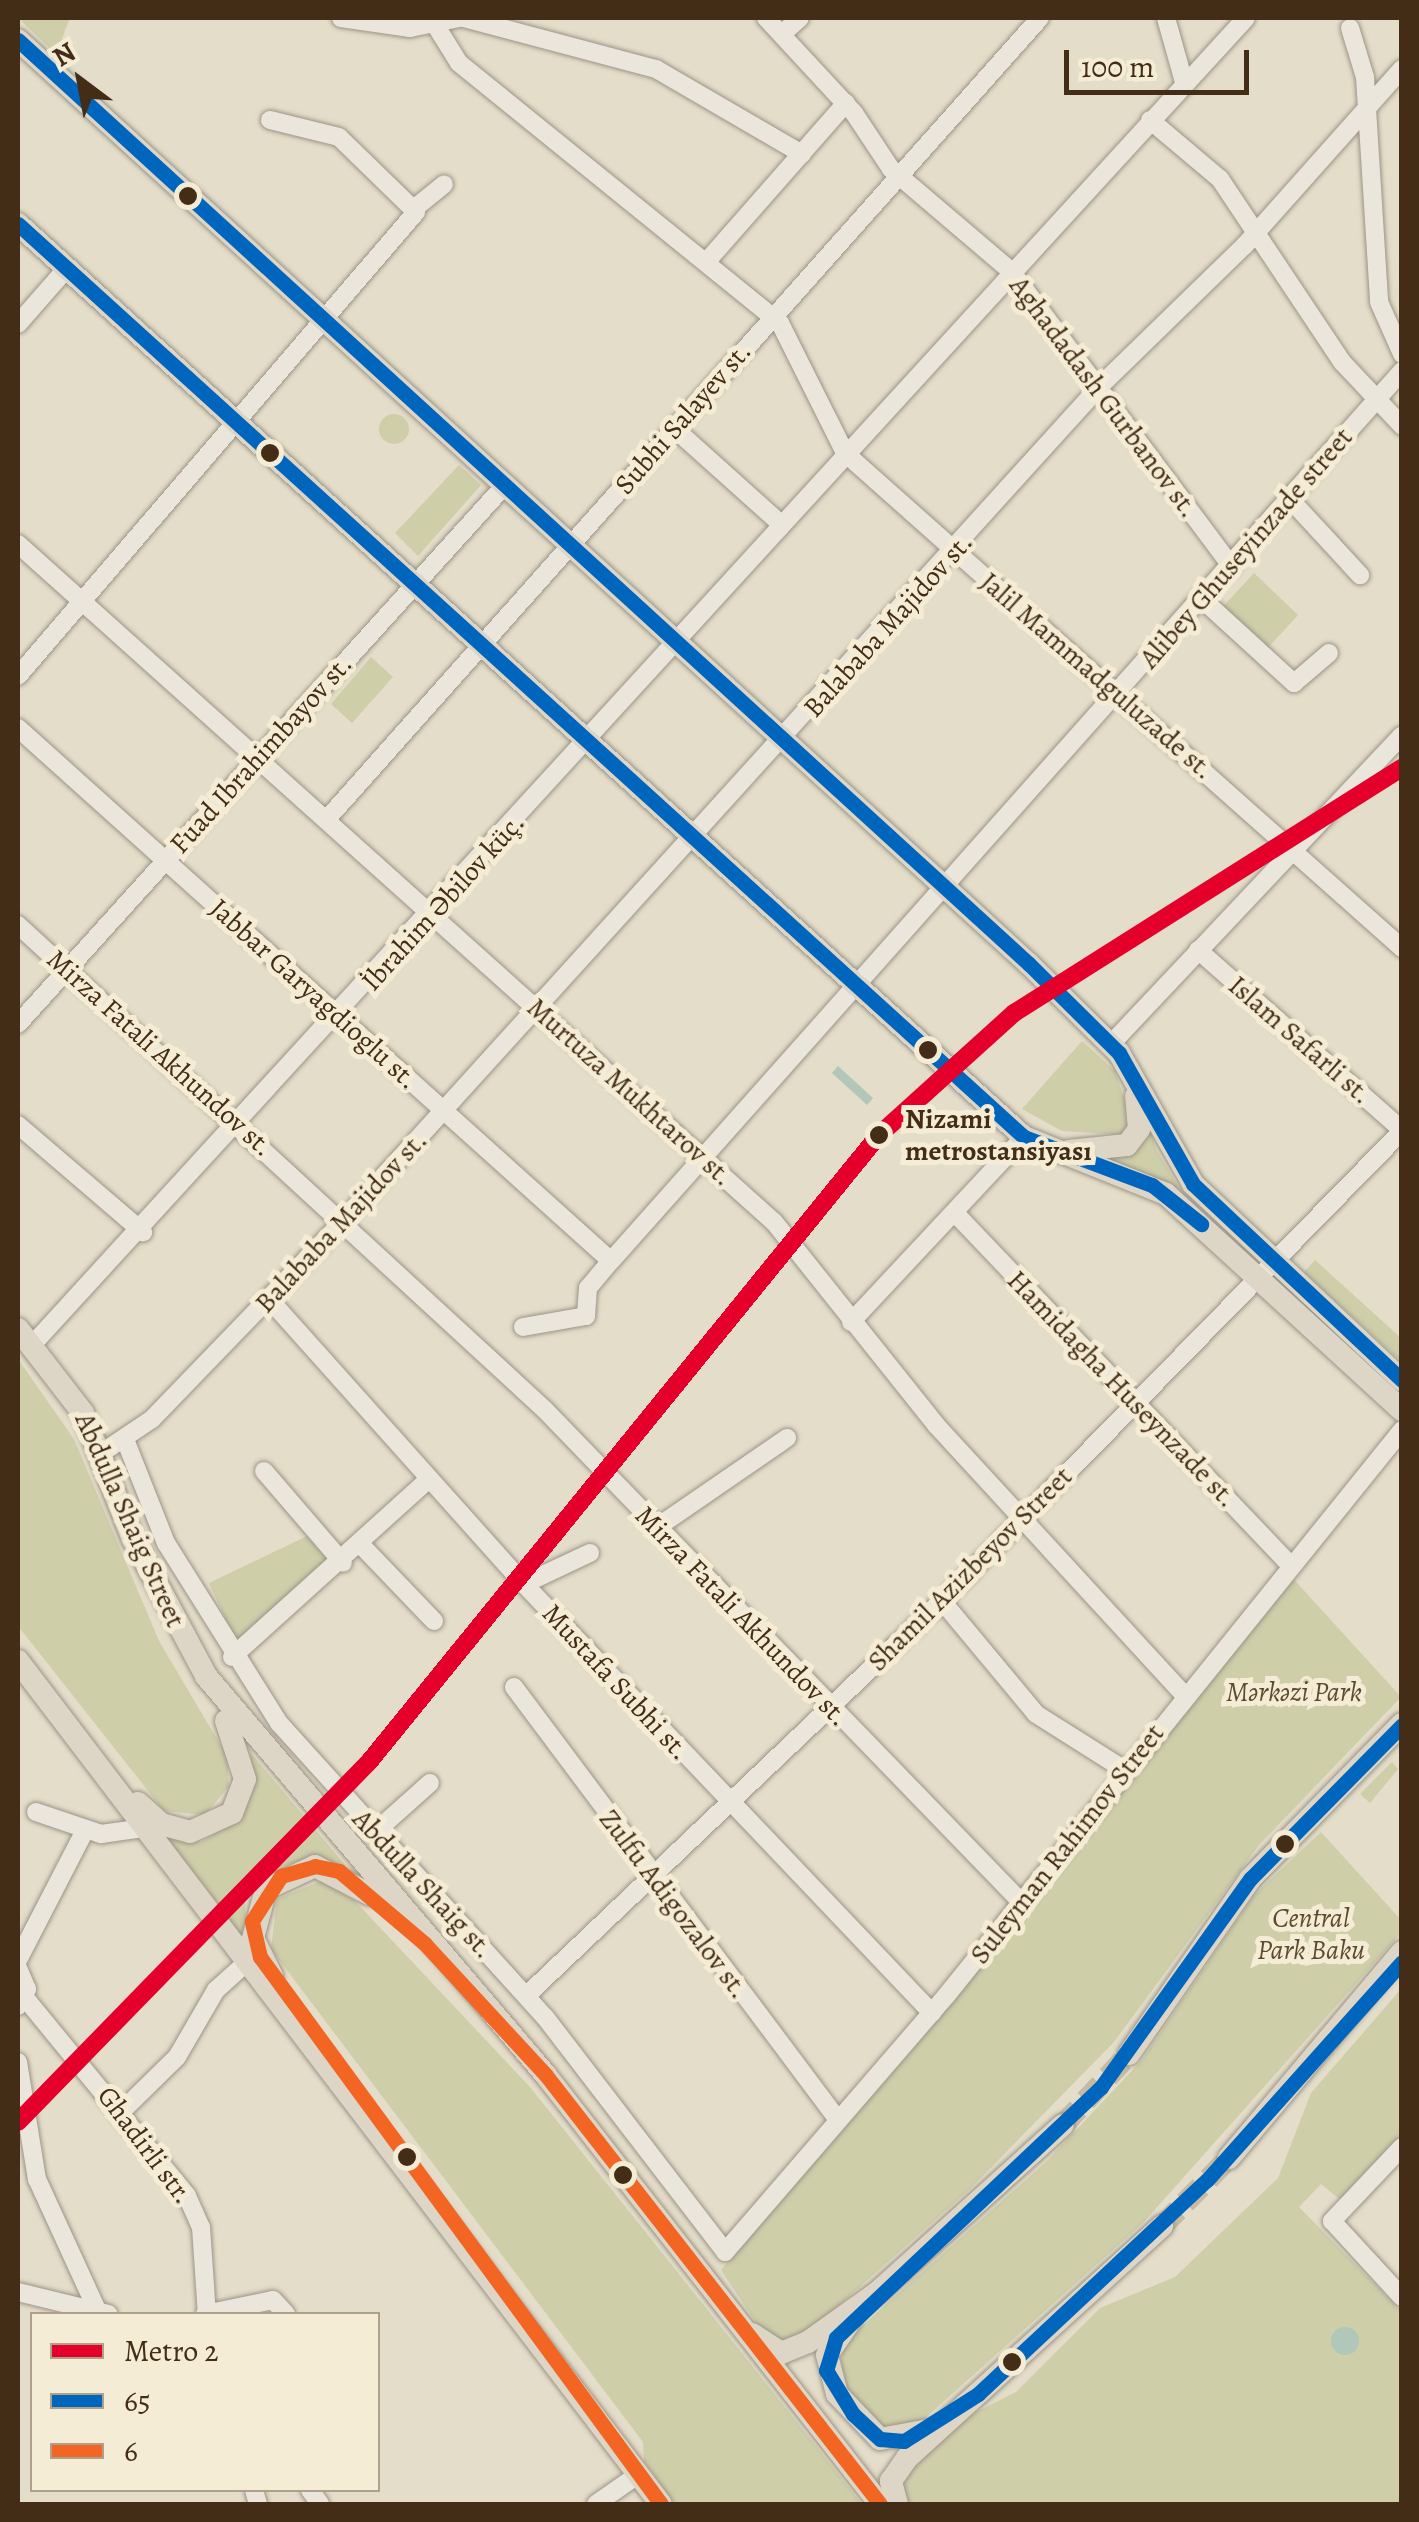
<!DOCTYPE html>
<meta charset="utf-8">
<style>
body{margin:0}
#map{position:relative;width:1419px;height:2522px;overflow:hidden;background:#e4ddc9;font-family:Alegreya,serif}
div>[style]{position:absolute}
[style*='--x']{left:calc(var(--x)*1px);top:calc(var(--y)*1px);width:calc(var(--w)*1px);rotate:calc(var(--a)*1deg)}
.green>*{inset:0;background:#cecea9}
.round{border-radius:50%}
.water>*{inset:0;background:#b0c7b9}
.major-tunnel>*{height:22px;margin-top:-11px;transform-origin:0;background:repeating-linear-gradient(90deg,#c4baa5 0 22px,transparent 0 33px)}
.roads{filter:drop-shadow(0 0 2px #9b9486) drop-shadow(0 0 2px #9b9486)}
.minor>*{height:18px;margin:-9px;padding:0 9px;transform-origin:9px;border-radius:9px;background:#eae6dc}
.major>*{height:22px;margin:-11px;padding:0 11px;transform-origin:11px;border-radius:11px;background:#ddd6c7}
.bus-1>*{height:15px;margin:-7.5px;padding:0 7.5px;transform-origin:7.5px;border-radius:7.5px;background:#0065bd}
.bus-2>*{height:15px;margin:-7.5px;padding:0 7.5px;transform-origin:7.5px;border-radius:7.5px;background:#f26522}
.metro-1>*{height:18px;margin:-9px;padding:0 9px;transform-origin:9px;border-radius:9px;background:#e4002b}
.dots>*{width:28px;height:28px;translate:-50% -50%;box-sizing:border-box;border:5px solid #f5ecd5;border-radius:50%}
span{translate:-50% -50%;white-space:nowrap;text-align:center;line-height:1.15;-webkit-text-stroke:10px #f5ecd5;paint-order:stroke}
.street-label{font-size:28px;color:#442d17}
.stop-label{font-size:28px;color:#442d17;font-weight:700}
.left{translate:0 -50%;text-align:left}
.park-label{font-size:28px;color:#5c4b2f;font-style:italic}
.frame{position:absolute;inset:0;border:20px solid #442d17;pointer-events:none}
.legend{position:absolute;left:30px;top:2312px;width:350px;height:180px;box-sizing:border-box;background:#f5ecd5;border:2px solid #aea089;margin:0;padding:12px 18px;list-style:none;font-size:30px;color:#442d17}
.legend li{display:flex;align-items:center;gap:20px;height:50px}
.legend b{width:50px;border:2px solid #aea089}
.north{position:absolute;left:30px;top:30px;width:100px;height:100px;-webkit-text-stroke:8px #f5ecd5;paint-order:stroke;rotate:328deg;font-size:28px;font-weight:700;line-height:40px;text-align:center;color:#442d17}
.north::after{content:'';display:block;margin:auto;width:35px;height:45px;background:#442d17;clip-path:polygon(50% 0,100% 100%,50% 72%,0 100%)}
.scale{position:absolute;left:1064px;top:50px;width:185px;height:45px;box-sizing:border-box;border:5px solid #442d17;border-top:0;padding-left:12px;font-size:30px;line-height:35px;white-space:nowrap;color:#442d17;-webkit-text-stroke:8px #f5ecd5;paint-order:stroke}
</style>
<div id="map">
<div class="green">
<i style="clip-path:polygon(18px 18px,70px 18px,56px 54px)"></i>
<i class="round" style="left:379px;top:414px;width:30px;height:30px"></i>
<i style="clip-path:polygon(459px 465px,481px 485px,418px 556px,395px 533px)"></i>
<i style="clip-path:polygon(1254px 573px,1298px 615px,1265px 651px,1219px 611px)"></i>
<i style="clip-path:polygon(371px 657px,393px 677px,352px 723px,331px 704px)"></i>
<i style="clip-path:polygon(1082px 1041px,1115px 1071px,1132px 1121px,1127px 1135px,1062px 1131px,1022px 1109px)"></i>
<i style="clip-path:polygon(1148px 1122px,1156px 1149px,1180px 1189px,1108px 1158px,1138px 1149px)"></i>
<i style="clip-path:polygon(1315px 1260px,1401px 1338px,1401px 1361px,1304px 1272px)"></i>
<i style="clip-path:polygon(18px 1359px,74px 1439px,159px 1641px,227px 1756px,229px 1786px,205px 1815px,164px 1811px,18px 1626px)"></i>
<i style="clip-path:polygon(307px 1536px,334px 1567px,237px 1644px,209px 1583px)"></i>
<i style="clip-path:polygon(1288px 1573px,1401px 1697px,1259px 1845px,1114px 2042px,970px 2189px,819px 2323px,783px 2343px,759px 2327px,721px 2270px)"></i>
<i style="clip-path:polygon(250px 1752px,346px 1866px,311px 1857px,271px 1870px,245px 1902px,247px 1951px,156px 1834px,201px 1842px,237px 1821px,253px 1791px)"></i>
<i style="clip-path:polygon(1392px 1762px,1398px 1769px,1370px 1803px,1360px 1794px)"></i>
<i style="clip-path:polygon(1321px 1832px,1401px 1920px,1401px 1933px,1142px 2224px,924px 2419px,882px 2428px,839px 2380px,844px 2342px,1047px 2161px,1141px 2061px,1255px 1894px)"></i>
<i style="clip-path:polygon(321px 1881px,354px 1900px,530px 2087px,862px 2504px,675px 2504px,644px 2461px,643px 2442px,271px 1949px,277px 1899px)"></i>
<i style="clip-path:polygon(1401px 1989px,1401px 2142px,1343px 2202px,1321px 2184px,1299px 2207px,1401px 2311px,1401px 2504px,907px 2504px,900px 2478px,908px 2468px,972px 2414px,1016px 2392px,1100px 2308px,1175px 2277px,1278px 2178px,1311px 2093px)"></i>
</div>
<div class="water">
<i style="clip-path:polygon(838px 1066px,873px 1098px,867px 1105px,832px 1073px)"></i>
<i class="round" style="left:1331px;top:2327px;width:28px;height:28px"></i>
</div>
<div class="major-tunnel">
<i style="--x:1063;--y:2125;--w:97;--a:-47.1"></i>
<i style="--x:1162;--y:2226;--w:95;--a:-45.4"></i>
</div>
<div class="roads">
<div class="minor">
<i style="--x:341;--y:18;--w:70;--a:8.2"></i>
<i style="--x:410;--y:28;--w:50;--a:-11.5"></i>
<i style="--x:431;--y:18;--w:53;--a:58.1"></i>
<i style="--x:459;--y:63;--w:413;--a:39"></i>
<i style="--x:780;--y:323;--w:145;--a:63.4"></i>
<i style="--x:845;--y:453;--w:745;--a:41.63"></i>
<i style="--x:464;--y:18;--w:199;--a:14.9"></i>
<i style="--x:656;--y:69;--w:169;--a:30.2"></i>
<i style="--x:766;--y:18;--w:129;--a:47.2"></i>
<i style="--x:854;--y:113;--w:67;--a:56.5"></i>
<i style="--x:891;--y:169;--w:159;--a:40.4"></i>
<i style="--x:1012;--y:272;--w:367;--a:53.3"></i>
<i style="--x:1166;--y:18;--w:66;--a:74.3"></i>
<i style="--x:1350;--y:28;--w:51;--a:73"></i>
<i style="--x:1365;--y:77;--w:225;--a:86.4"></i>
<i style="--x:1379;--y:302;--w:57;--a:66.1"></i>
<i style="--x:782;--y:34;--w:24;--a:-42"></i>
<i style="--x:1150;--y:120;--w:92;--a:40.1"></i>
<i style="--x:1220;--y:179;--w:220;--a:56.3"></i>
<i style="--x:1342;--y:362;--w:88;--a:46.8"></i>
<i style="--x:416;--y:207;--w:36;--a:-39"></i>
<i style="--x:708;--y:260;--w:209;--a:-48.7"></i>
<i style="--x:18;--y:324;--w:74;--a:-48.8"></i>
<i style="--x:675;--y:429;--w:142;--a:41.9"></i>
<i style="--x:1287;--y:496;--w:108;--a:47.3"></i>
<i style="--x:18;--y:544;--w:1015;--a:41.89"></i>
<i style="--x:774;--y:1222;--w:260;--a:51.4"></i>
<i style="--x:936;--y:1425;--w:368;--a:47.4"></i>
<i style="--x:1202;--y:599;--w:125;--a:42.4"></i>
<i style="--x:1294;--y:683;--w:46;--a:-40.6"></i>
<i style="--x:18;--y:676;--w:611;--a:-49.38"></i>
<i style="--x:416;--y:212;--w:107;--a:-135.8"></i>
<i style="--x:339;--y:137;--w:71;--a:-166.2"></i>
<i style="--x:18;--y:728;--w:797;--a:41.95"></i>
<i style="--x:327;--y:819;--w:1072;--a:-48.33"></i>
<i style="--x:18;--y:925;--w:716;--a:42.62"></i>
<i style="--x:545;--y:1410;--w:686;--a:45.94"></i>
<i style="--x:1198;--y:950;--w:272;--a:41.4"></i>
<i style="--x:18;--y:1024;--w:726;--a:-47.9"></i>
<i style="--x:1111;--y:1044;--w:424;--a:-46.7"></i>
<i style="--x:18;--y:1125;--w:165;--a:40.6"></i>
<i style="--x:955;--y:1213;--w:485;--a:46.4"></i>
<i style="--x:269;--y:1299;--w:382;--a:48.2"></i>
<i style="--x:524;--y:1584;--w:592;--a:46.44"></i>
<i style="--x:851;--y:1322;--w:253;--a:-46.9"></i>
<i style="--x:523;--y:1327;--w:64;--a:-9.9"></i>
<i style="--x:586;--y:1316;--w:28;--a:-86"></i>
<i style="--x:588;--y:1288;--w:35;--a:-50"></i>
<i style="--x:611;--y:1261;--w:1191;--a:-48.37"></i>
<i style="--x:33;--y:1344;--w:1797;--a:-47.55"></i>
<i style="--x:126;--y:1442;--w:109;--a:68.4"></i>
<i style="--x:166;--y:1543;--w:213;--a:57.9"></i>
<i style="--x:279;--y:1723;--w:396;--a:47.9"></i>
<i style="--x:545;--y:2017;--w:296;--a:52.5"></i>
<i style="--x:725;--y:2252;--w:338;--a:-49.2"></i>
<i style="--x:946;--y:1996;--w:727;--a:-51.14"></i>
<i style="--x:100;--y:1454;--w:63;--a:-33.9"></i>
<i style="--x:152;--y:1419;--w:277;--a:-46"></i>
<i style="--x:344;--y:1220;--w:1126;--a:-47.81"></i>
<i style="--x:1100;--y:386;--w:202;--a:-44.2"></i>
<i style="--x:1245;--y:245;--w:236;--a:-48.3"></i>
<i style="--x:264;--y:1471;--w:121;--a:49.3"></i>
<i style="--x:656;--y:1528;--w:159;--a:-34.5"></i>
<i style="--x:362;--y:1546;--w:104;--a:46.2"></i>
<i style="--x:524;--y:1584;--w:73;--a:-25.2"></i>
<i style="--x:942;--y:1601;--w:147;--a:50.2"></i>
<i style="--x:1036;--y:1714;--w:107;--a:32.3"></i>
<i style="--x:232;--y:1657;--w:266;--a:-42.1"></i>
<i style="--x:514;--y:1687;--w:541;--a:53.19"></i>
<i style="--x:36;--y:1812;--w:69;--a:18.7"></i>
<i style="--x:101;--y:1834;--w:42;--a:-8.1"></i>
<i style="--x:374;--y:1833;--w:75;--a:-41.8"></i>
<i style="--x:18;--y:1960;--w:146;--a:-62.7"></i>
<i style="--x:18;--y:1968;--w:23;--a:67"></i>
<i style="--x:27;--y:1989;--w:19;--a:118"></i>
<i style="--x:526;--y:1996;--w:574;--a:-43.52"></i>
<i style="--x:942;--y:1601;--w:658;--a:-45.62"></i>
<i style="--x:26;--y:1999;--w:254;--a:50.7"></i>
<i style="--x:187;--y:2196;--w:34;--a:66"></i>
<i style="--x:201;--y:2227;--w:87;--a:86.1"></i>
<i style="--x:18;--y:2062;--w:119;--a:80.8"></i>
<i style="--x:37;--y:2179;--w:142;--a:65.4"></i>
<i style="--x:123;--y:2110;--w:76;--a:-44.5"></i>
<i style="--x:177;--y:2057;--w:78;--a:-59.8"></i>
<i style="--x:216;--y:1990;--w:42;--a:-42.1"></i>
<i style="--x:1402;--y:2147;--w:102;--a:133.4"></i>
<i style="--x:1332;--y:2221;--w:103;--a:47.4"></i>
<i style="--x:18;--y:2292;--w:93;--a:13.7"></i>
<i style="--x:205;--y:2314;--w:69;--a:-11.6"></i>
<i style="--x:273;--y:2300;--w:19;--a:47"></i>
<i style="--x:254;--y:2490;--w:15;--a:74"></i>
<i style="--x:310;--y:2490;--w:17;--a:54"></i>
<i style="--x:596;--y:2504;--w:52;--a:-34.9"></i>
</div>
<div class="major">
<i style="--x:18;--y:40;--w:1370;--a:42.43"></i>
<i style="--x:1029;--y:964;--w:127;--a:44.7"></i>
<i style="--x:1119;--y:1053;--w:150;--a:60.5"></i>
<i style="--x:1193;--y:1184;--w:287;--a:43.2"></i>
<i style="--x:18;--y:224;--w:1359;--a:42.23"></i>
<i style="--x:1024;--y:1137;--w:153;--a:21.9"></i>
<i style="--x:1166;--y:1194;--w:320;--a:42.5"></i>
<i style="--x:1069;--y:1151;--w:58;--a:-5.9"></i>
<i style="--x:1127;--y:1145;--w:20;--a:-53"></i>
<i style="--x:1139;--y:1129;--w:33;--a:-95"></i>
<i style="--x:18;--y:1329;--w:106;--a:52.3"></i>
<i style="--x:83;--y:1413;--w:136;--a:68.4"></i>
<i style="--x:133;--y:1539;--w:155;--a:61.9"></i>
<i style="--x:206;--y:1676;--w:523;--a:49.58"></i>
<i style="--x:545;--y:2074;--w:545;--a:52.08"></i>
<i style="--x:18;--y:1661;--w:1060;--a:52.67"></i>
<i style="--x:138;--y:1803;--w:31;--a:42"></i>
<i style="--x:161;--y:1824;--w:30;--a:15"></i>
<i style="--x:190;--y:1832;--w:46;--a:-24.3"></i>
<i style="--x:232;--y:1813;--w:36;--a:-69"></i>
<i style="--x:245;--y:1779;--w:61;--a:-108.1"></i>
<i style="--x:272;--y:1976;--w:42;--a:-116.6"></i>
<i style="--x:253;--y:1938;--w:51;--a:-75.1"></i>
<i style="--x:266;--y:1889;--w:54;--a:-25.1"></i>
<i style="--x:315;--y:1866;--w:61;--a:27.4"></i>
<i style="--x:1129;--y:2054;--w:213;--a:-55.3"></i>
<i style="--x:1250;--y:1879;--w:217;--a:-45.6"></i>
<i style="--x:1229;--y:2158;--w:269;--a:-50"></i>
<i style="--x:851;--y:2320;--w:42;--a:124.4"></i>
<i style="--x:827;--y:2355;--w:40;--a:75.6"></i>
<i style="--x:837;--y:2394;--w:62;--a:46.3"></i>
<i style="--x:880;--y:2439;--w:50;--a:-10.4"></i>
<i style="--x:752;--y:2334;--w:35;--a:33"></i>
<i style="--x:781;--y:2353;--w:29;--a:-22"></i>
<i style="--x:808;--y:2342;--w:86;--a:-35.5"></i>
<i style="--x:878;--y:2292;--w:249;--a:-42.1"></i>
<i style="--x:897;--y:2504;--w:24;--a:-105"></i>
<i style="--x:891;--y:2481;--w:28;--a:-55"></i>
<i style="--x:907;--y:2458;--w:345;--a:-42.3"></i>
</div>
</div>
<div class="bus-1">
<i style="--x:18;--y:40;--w:1370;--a:42.43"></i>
<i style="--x:1029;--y:964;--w:127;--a:44.7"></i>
<i style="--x:1119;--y:1053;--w:150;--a:60.5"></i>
<i style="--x:1193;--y:1184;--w:287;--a:43.2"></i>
<i style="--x:18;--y:224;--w:1359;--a:42.23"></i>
<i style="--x:1024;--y:1137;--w:137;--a:20.6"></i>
<i style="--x:1152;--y:1185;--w:63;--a:38.5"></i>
<i style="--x:1402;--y:1725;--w:216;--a:134.6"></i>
<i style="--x:1250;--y:1879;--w:256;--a:125.6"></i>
<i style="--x:1101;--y:2087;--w:365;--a:136.6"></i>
<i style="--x:836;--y:2338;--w:34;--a:107"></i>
<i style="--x:826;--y:2370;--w:52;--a:58.5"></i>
<i style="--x:853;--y:2414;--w:37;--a:43"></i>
<i style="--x:880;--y:2439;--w:24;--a:5"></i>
<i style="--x:904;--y:2441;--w:88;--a:-32.4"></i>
<i style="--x:978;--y:2394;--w:313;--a:-43.1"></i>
<i style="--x:1207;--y:2180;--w:292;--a:-48.2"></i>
</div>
<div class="bus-2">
<i style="--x:661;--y:2504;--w:678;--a:-126.24"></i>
<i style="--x:260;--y:1957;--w:37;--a:-103"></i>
<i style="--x:252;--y:1921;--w:54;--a:-57.2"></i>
<i style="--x:281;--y:1876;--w:35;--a:-16"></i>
<i style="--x:315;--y:1866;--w:25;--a:12"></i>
<i style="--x:339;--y:1871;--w:113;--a:40.3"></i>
<i style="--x:425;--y:1944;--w:177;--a:47.3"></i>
<i style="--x:545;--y:2074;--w:545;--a:52.08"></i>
</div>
<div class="metro-1">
<i style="--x:18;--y:2122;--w:503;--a:-45.73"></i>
<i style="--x:369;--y:1762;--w:808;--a:-50.88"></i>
<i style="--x:879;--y:1135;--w:182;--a:-42.1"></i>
<i style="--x:1014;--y:1013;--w:459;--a:-32.3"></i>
</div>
<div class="dots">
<i style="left:188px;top:196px;background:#442d17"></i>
<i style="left:270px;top:453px;background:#442d17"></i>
<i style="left:928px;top:1050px;background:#442d17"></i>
<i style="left:879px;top:1135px;background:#442d17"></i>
<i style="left:1285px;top:1844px;background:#442d17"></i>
<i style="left:407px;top:2157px;background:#442d17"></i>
<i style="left:623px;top:2175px;background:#442d17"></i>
<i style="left:1012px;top:2362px;background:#442d17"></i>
</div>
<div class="street-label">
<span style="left:1104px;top:397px;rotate:53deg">Aghadadash Gurbanov st.</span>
<span style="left:683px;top:418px;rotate:-49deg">Subhi Salayev st.</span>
<span style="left:1246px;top:548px;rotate:-49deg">Alibey Ghuseyinzade street</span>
<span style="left:888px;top:625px;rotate:-48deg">Balababa Majidov st.</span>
<span style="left:1097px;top:676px;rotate:41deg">Jalil Mammadguluzade st.</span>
<span style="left:261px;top:754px;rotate:-48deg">Fuad Ibrahimbayov st.</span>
<span style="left:443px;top:902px;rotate:-48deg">İbrahim Əbilov küç.</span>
<span style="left:314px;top:994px;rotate:42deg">Jabbar Garyagdioglu st.</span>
<span style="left:1300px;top:1040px;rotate:41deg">Islam Safarli st.</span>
<span style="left:160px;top:1053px;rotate:42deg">Mirza Fatali Akhundov st.</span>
<span style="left:630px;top:1092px;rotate:42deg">Murtuza Mukhtarov st.</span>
<span style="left:341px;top:1222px;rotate:-47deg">Balababa Majidov st.</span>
<span style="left:1122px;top:1389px;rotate:46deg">Hamidagha Huseynzade st.</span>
<span style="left:130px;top:1520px;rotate:66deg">Abdulla Shaig Street</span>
<span style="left:970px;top:1569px;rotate:-45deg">Shamil Azizbeyov Street</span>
<span style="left:742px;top:1616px;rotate:46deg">Mirza Fatali Akhundov st.</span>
<span style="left:616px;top:1682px;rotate:47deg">Mustafa Subhi st.</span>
<span style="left:1067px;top:1844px;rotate:-52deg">Suleyman Rahimov Street</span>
<span style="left:423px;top:1884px;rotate:47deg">Abdulla Shaig st.</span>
<span style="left:674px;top:1904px;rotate:53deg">Zulfu Adigozalov st.</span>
<span style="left:145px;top:2145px;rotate:53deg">Ghadirli str.</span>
</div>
<div class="stop-label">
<span class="left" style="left:905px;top:1135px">Nizami<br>metrostansiyası</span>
</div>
<div class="park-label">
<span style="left:1294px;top:1692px">Mərkəzi Park</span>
<span style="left:1311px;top:1934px">Central<br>Park Baku</span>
</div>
<div class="frame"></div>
<ul class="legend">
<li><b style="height:12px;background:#e4002b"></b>Metro 2</li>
<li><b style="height:12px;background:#0065bd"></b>65</li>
<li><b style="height:12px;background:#f26522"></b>6</li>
</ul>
<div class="north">N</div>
<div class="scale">100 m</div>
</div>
